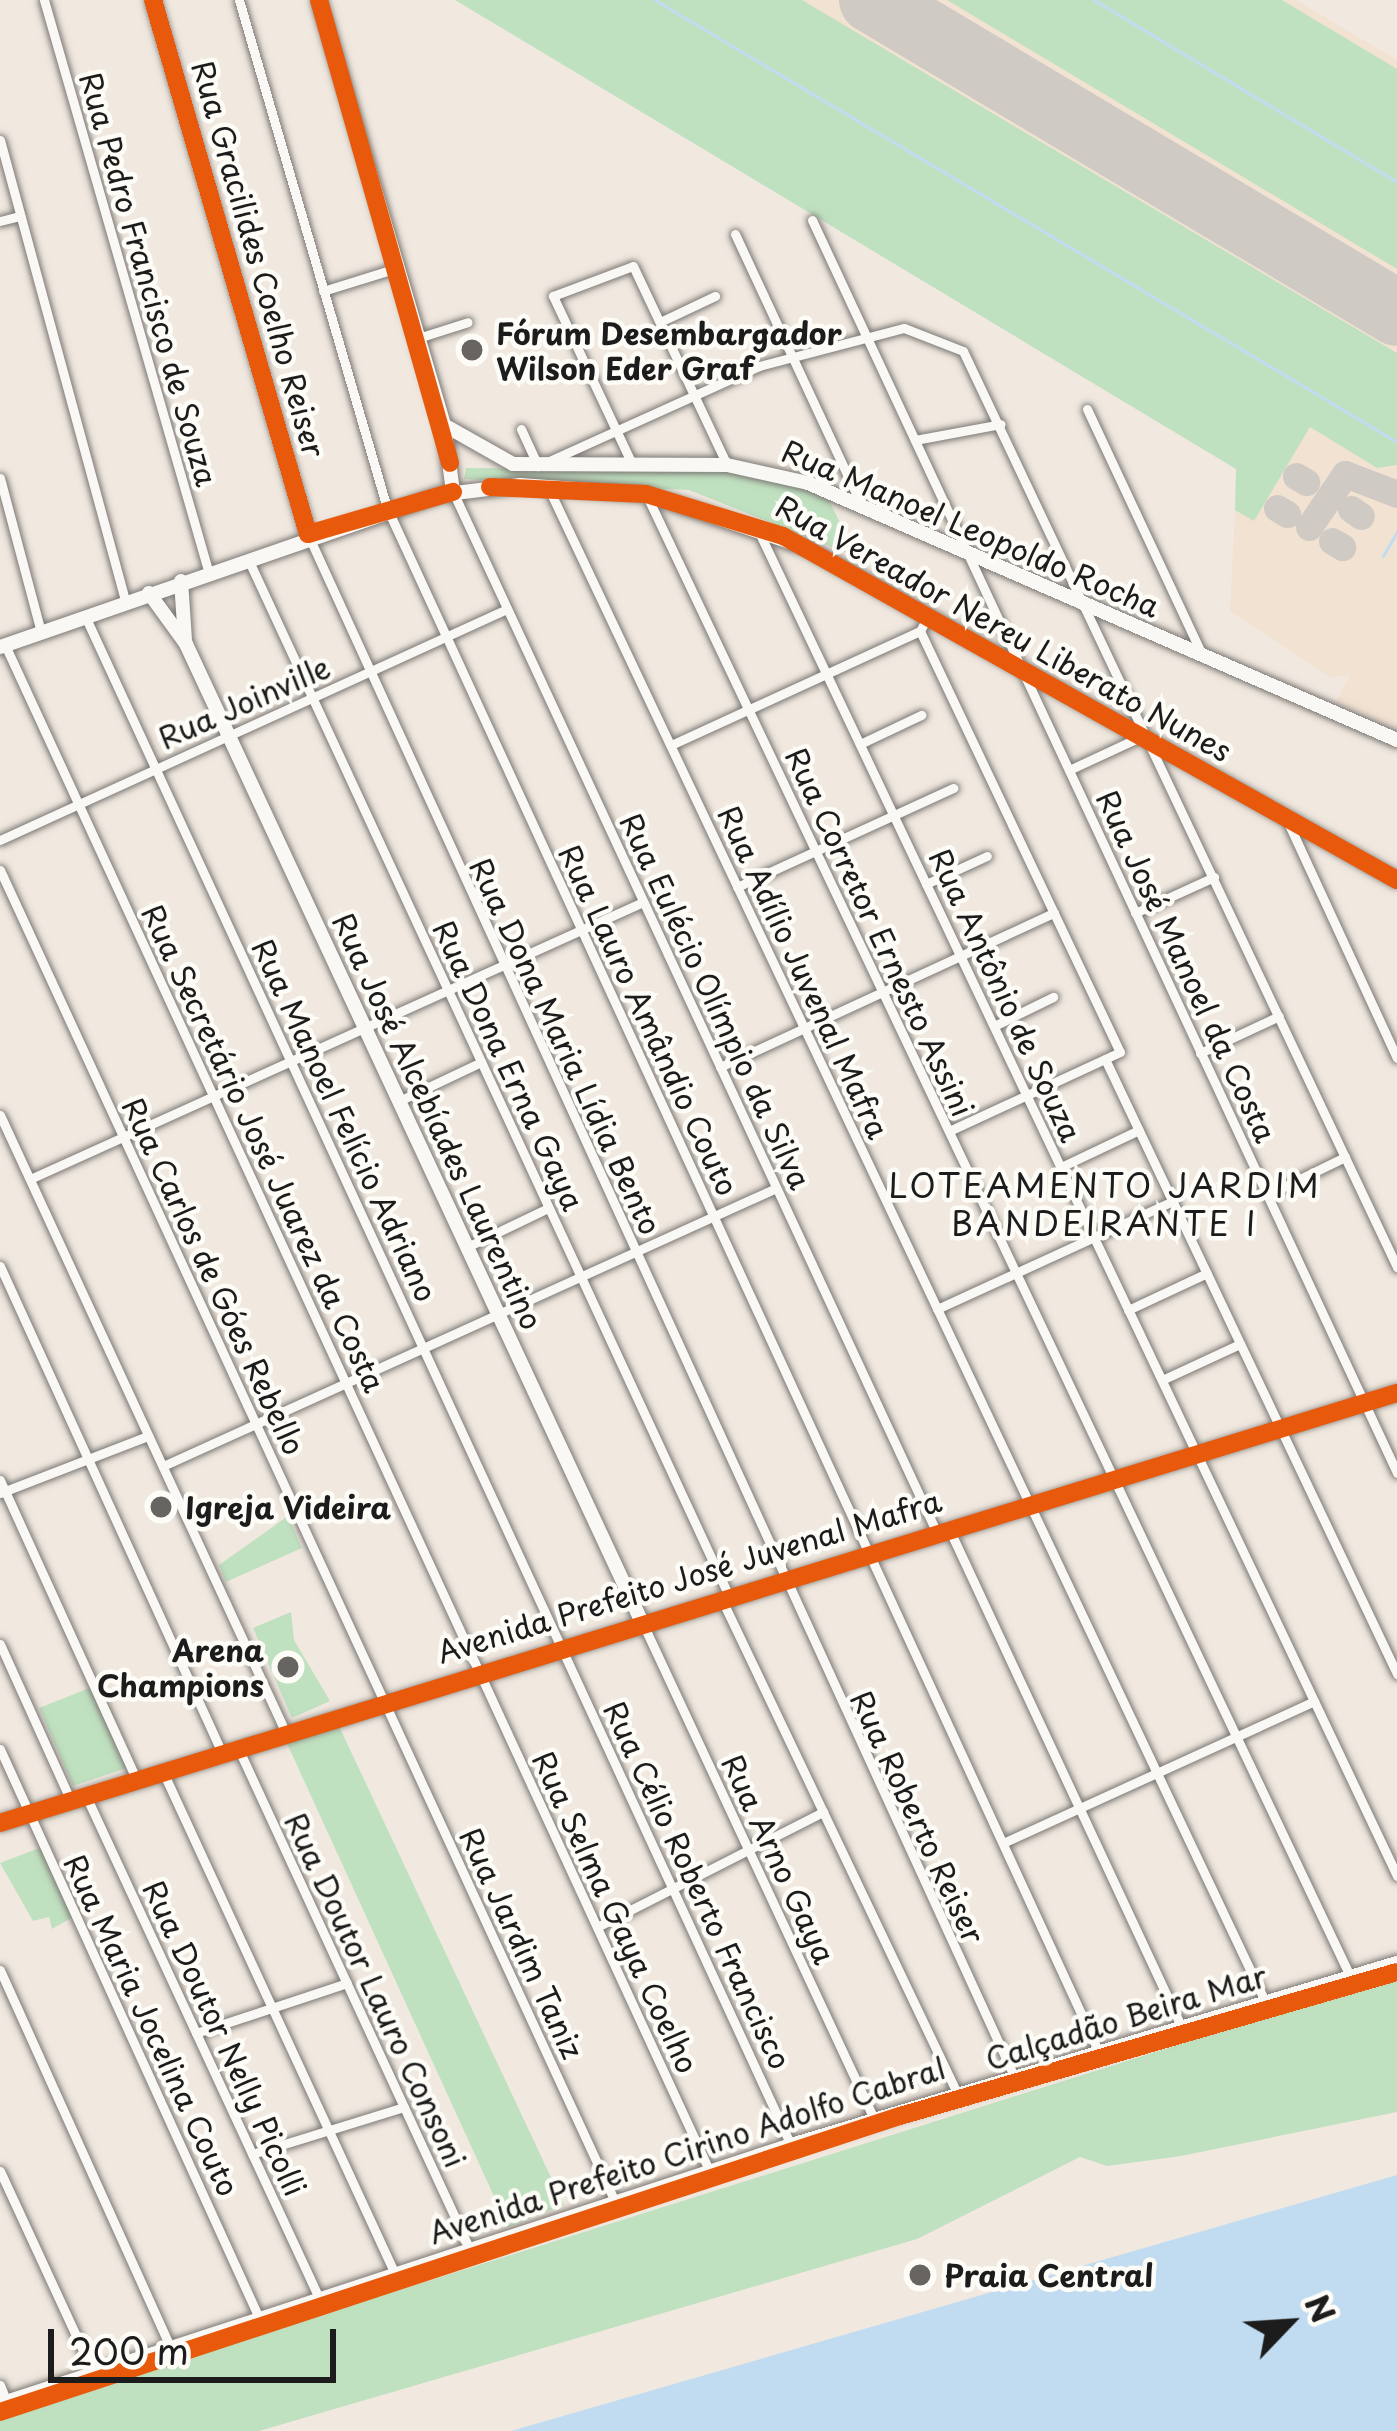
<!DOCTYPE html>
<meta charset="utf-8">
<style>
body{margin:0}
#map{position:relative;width:1397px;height:2431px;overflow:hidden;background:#f1e9e0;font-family:"Playpen Sans",sans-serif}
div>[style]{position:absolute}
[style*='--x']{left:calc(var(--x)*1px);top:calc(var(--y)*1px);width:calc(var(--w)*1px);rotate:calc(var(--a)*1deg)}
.built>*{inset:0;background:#f2e2d2}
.green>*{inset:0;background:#c0e1c0}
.water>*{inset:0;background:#c1dcf0}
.stream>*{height:3px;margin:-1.5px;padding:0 1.5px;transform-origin:1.5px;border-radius:1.5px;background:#c1dcf0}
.taxiway>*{height:27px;margin:-13.5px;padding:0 13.5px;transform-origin:13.5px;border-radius:13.5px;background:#d0cac5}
.runway>*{height:66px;margin:-33px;padding:0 33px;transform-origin:33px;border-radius:33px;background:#d0cac5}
.roads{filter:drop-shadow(0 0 3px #7c7874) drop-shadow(0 0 3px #7c7874)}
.street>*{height:9px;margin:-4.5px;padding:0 4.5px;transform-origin:4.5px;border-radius:4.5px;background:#faf8f5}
.secondary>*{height:14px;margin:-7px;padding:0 7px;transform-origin:7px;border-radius:7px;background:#faf8f5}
.cycleway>*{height:18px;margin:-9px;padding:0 9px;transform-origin:9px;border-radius:9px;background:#e8590c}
.dots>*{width:33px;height:33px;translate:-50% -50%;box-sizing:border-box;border:6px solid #fdfcf7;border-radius:50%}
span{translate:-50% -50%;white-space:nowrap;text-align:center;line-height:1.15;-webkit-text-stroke:9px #fdfcf7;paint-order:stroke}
.street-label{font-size:30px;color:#1c1c1c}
.poi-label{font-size:30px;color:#1c1c1c;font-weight:700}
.left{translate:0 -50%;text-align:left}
.right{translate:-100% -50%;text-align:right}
.neighbourhood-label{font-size:33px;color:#1c1c1c;letter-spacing:3px}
.north{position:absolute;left:1229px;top:2263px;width:120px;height:120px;-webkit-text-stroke:9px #fdfcf7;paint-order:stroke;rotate:65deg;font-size:33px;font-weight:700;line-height:48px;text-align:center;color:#1c1c1c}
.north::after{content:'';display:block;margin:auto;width:42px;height:54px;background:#1c1c1c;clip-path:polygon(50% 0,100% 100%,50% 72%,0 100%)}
.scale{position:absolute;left:48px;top:2329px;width:288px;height:54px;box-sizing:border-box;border:6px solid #1c1c1c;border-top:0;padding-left:15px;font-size:36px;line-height:42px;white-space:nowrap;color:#1c1c1c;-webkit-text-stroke:9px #fdfcf7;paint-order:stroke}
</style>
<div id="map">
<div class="built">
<i style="clip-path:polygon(458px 0,1296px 0,1397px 60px,1397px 728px,1336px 702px,1350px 675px,1331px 678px,1230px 611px,1237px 468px)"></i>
</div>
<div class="green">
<i style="clip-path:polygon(455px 0,802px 0,1397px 353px,1397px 465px,1377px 468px,1310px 427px,1254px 521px,1235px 510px,1236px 469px)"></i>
<i style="clip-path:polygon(947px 0,1282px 0,1397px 69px,1397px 269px)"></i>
<i style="clip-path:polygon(466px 468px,727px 470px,826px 494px,857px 557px,689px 490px,464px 479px)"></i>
<i style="clip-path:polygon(288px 1516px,302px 1548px,226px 1582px,219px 1565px)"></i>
<i style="clip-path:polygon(291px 1612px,294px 1640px,330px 1701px,292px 1718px,253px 1628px)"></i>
<i style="clip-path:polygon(92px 1687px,127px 1768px,73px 1786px,39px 1708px)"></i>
<i style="clip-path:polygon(338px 1724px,564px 2205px,508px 2227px,285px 1739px)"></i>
<i style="clip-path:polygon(42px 1847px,73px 1917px,52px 1929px,49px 1917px,33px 1921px,0 1863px)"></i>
<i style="clip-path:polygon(1397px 1976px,1397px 2112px,1181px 2156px,1107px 2166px,1080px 2157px,917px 2239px,259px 2431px,0 2431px,0 2417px,95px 2386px)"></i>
</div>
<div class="water">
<i style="clip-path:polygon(1397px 2175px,1397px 2431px,511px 2431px)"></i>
</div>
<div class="stream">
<i style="--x:655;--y:0;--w:864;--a:30.78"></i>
<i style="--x:1094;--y:0;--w:353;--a:31"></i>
<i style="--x:1383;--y:556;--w:28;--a:-60"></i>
</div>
<div class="taxiway">
<i style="--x:1296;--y:476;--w:12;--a:31"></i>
<i style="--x:1277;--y:508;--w:12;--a:31"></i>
<i style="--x:1351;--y:509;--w:12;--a:35"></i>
<i style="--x:1309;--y:527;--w:64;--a:-55.8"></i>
<i style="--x:1345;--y:474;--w:56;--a:21"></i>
<i style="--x:1332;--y:541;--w:12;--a:31"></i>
</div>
<div class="runway">
<i style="--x:872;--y:0;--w:611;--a:30.8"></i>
</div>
<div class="roads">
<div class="street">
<i style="--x:44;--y:0;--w:593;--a:73.95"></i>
<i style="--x:239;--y:0;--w:529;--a:73.76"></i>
<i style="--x:387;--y:508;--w:1698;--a:65.25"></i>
<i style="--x:0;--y:140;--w:478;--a:74.8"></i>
<i style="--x:812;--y:220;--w:1383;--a:64.97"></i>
<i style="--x:0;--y:221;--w:21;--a:-14"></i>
<i style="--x:735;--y:234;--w:300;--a:65"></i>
<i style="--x:323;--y:291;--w:77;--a:-17.3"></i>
<i style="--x:660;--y:322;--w:61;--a:-25.3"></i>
<i style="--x:418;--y:338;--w:52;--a:-17.7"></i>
<i style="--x:1087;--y:409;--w:272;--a:64.9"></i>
<i style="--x:521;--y:429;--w:41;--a:65.3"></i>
<i style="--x:538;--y:466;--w:243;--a:-24.3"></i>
<i style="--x:759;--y:366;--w:150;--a:-14.7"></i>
<i style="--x:904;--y:328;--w:63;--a:21.3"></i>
<i style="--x:963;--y:351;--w:1014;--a:64.65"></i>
<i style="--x:915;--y:440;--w:87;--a:-10.5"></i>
<i style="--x:632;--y:464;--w:186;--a:-115.2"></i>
<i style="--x:553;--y:296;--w:85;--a:-20.6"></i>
<i style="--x:633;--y:266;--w:220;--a:64.7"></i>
<i style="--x:0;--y:478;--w:159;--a:75.1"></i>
<i style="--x:547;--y:485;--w:1677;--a:64.66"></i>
<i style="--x:453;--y:492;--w:1146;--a:65.07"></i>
<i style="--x:646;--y:494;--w:1641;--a:64.59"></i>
<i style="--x:758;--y:530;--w:1490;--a:64.6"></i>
<i style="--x:309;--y:537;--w:1693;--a:65.39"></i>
<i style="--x:248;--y:559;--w:1141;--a:65.12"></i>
<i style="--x:85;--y:616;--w:1684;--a:65.22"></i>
<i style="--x:928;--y:616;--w:17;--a:118"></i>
<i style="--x:920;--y:631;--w:466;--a:64.6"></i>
<i style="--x:1120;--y:1052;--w:188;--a:155.2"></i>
<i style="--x:5;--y:645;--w:1682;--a:65.22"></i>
<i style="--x:860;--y:744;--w:68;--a:-25.4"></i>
<i style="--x:671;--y:745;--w:274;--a:-24.6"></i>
<i style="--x:1069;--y:770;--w:78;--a:-24.9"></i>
<i style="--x:1286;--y:818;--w:264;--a:65.2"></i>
<i style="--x:0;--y:840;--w:557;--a:-24.5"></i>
<i style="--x:0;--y:870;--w:1469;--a:65.21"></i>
<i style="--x:926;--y:884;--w:67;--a:-24.7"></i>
<i style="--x:737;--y:887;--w:238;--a:-24.6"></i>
<i style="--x:1135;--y:913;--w:87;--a:-24.5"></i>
<i style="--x:994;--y:1026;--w:66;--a:-26.2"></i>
<i style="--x:1200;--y:1053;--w:87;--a:-25.1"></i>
<i style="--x:1105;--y:1059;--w:681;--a:64.6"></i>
<i style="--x:720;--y:1067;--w:368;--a:-24.8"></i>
<i style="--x:399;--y:1101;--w:91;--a:-25.4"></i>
<i style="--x:0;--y:1115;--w:681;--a:65.17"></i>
<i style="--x:1061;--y:1167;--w:86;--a:-25.4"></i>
<i style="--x:30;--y:1179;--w:673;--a:-24.32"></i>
<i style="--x:1267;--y:1195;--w:87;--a:-26"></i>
<i style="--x:467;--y:1247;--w:90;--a:-25.7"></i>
<i style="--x:0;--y:1266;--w:535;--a:65.49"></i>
<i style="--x:937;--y:1309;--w:260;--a:-24.6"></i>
<i style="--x:1128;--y:1310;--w:87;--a:-25.1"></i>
<i style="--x:1162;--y:1380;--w:86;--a:-24.8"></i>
<i style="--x:163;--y:1466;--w:673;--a:-24.39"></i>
<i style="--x:0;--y:1480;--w:330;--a:65.5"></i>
<i style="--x:0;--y:1493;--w:159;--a:-21.1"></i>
<i style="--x:950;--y:1531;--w:546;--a:64.98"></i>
<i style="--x:722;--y:1600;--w:546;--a:64.51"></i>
<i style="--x:643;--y:1624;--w:546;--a:64.98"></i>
<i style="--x:0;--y:1644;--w:172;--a:65.7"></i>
<i style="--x:238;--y:1748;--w:555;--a:65.19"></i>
<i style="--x:0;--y:1749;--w:627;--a:65.52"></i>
<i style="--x:163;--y:1772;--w:555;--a:65.19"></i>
<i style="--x:86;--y:1796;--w:556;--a:65.1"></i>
<i style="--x:1003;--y:1843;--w:342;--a:-24.5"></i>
<i style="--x:597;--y:1927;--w:254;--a:-27"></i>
<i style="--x:0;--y:1970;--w:416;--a:65.7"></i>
<i style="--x:196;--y:2033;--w:159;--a:-18.3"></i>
<i style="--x:252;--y:2154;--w:159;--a:-17.2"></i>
<i style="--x:0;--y:2171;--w:224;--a:65.2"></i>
<i style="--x:0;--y:2385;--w:18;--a:68"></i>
</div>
<div class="secondary">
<i style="--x:153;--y:0;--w:556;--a:73.81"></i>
<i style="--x:319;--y:0;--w:443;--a:73.6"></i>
<i style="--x:444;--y:425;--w:68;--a:82.3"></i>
<i style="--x:444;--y:425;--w:79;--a:29.5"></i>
<i style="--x:513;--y:464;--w:214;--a:0.3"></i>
<i style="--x:727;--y:465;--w:83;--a:12.5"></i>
<i style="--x:808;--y:483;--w:643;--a:23.57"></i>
<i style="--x:181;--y:581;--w:58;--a:86.1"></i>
<i style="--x:149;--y:593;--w:63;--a:54"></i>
<i style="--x:186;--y:644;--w:1077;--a:65.01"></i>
<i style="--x:0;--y:647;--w:465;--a:-19.1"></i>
<i style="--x:439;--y:495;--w:82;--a:-7"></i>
<i style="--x:520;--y:485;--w:126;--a:4.1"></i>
<i style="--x:646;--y:494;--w:168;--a:18.4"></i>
<i style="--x:805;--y:547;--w:679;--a:29.36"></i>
<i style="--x:0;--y:1823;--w:1462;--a:-17.11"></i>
<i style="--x:0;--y:2404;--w:832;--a:-18.13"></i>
<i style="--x:791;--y:2145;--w:633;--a:-16.72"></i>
</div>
</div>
<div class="cycleway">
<i style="--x:153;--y:0;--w:556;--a:73.81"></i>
<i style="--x:308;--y:534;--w:151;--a:-16.2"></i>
<i style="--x:319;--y:0;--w:481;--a:74.2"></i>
<i style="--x:490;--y:487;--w:156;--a:2.6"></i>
<i style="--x:646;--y:494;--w:143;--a:17"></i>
<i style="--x:783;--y:536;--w:704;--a:29.26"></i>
<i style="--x:0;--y:1823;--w:1462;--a:-17.11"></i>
<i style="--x:0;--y:2412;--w:947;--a:-18.21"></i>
<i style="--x:900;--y:2116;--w:517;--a:-16.16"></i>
</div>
<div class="dots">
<i style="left:472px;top:350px;background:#676461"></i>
<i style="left:161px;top:1507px;background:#676461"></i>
<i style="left:288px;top:1667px;background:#676461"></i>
<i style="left:920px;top:2275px;background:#676461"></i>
</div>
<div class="street-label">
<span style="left:259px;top:259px;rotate:74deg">Rua Gracilides Coelho Reiser</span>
<span style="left:149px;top:279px;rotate:74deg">Rua Pedro Francisco de Souza</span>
<span style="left:971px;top:528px;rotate:23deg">Rua Manoel Leopoldo Rocha</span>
<span style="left:1004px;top:628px;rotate:29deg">Rua Vereador Nereu Liberato Nunes</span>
<span style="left:244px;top:702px;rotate:-24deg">Rua Joinville</span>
<span style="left:880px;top:932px;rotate:65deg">Rua Corretor Ernesto Assini</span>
<span style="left:1187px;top:966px;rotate:65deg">Rua José Manoel da Costa</span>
<span style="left:804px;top:972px;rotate:65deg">Rua Adílio Juvenal Mafra</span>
<span style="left:1006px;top:995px;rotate:65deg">Rua Antônio de Souza</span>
<span style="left:716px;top:1001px;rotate:65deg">Rua Eulécio Olímpio da Silva</span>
<span style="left:649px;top:1020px;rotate:65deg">Rua Lauro Amândio Couto</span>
<span style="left:566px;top:1046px;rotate:65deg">Rua Dona Maria Lídia Bento</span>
<span style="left:509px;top:1065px;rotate:65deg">Rua Dona Erna Gaya</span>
<span style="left:345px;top:1120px;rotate:65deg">Rua Manoel Felício Adriano</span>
<span style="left:438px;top:1121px;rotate:65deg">Rua José Alcebíades Laurentino</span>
<span style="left:264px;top:1148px;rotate:65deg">Rua Secretário José Juarez da Costa</span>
<span style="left:214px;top:1276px;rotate:65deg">Rua Carlos de Góes Rebello</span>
<span style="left:689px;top:1576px;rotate:-17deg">Avenida Prefeito José Juvenal Mafra</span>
<span style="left:918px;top:1817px;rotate:65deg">Rua Roberto Reiser</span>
<span style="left:779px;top:1859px;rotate:65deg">Rua Arno Gaya</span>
<span style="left:698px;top:1885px;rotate:65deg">Rua Célio Roberto Francisco</span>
<span style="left:616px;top:1912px;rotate:65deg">Rua Selma Gaya Coelho</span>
<span style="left:522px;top:1943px;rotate:65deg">Rua Jardim Taniz</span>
<span style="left:376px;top:1990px;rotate:65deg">Rua Doutor Lauro Consoni</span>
<span style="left:1126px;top:2017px;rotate:-17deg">Calçadão Beira Mar</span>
<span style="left:152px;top:2025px;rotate:65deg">Rua Maria Jocelina Couto</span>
<span style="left:225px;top:2038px;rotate:65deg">Rua Doutor Nelly Picolli</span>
<span style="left:687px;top:2150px;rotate:-18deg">Avenida Prefeito Cirino Adolfo Cabral</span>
</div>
<div class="poi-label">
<span class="left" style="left:496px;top:350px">Fórum Desembargador<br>Wilson Eder Graf</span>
<span class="left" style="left:185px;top:1507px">Igreja Videira</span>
<span class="right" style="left:264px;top:1667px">Arena<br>Champions</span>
<span class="left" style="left:944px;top:2275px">Praia Central</span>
</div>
<div class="neighbourhood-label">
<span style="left:1105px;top:1204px">LOTEAMENTO JARDIM<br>BANDEIRANTE I</span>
</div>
<div class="north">N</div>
<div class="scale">200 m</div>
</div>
